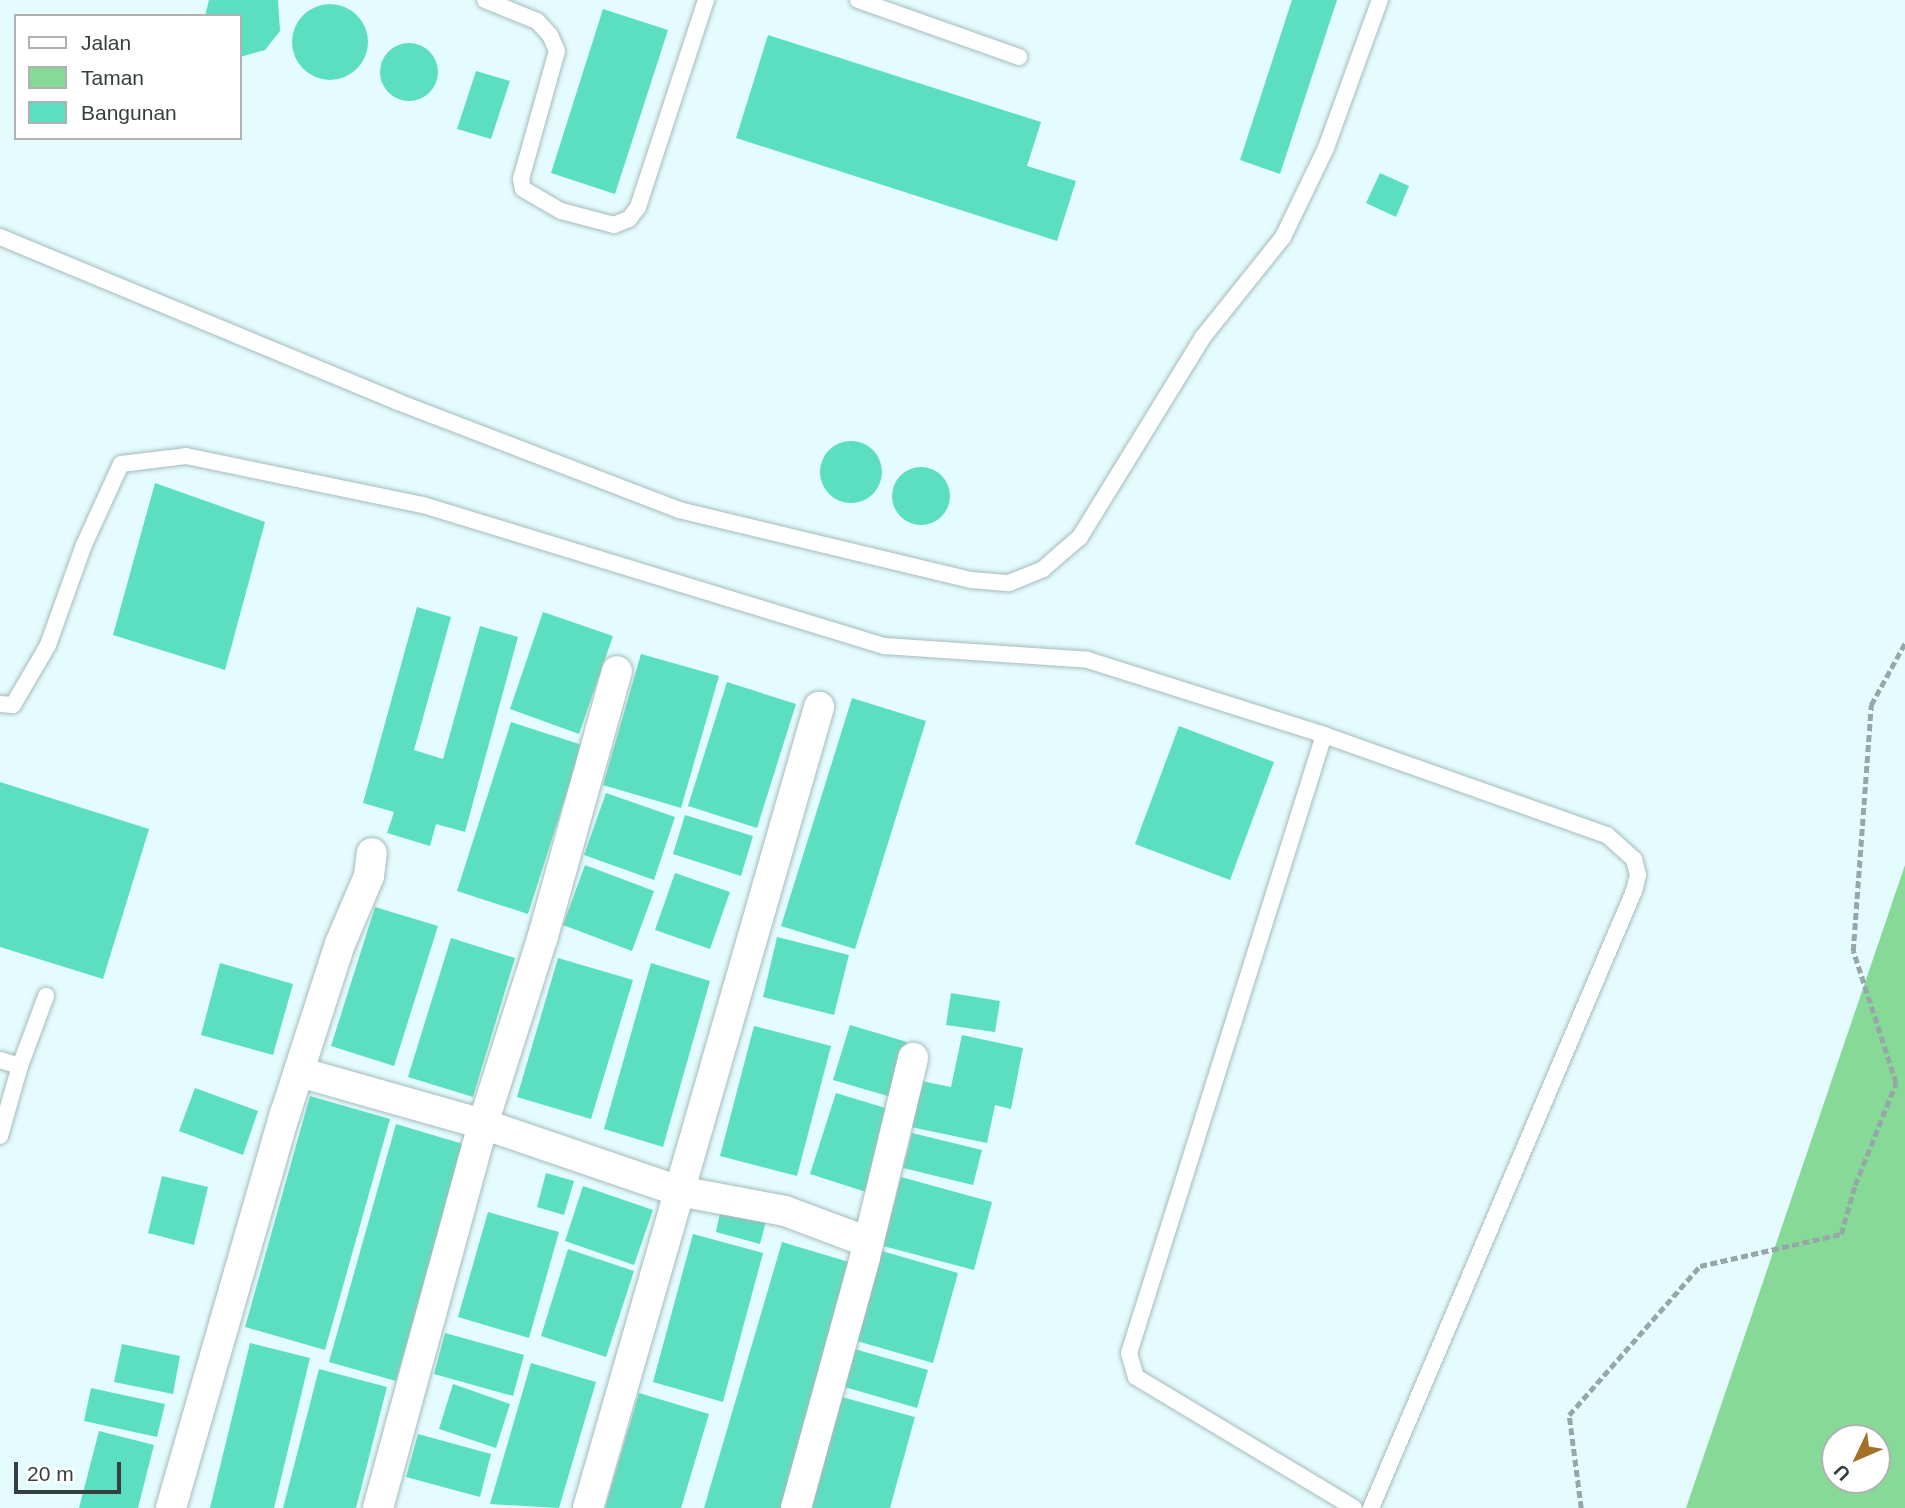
<!DOCTYPE html>
<style>
body{margin:0}
#map{position:relative;width:1905px;height:1508px;overflow:hidden;background:#e5fcfe;font-family:Helvetica,sans-serif}
div>[style]{position:absolute}
[style*='--x']{left:calc(var(--x)*1px);top:calc(var(--y)*1px);width:calc(var(--w)*1px);rotate:calc(var(--a)*1deg)}
.green>*{inset:0;background:#87d998}
.building>*{inset:0;background:#5cdfc1}
.round{border-radius:50%}
.path>*{height:4.5px;margin-top:-2.25px;transform-origin:0;background:repeating-linear-gradient(90deg,#96a7a8 0 7px,transparent 0 10.5px)}
.roads{filter:drop-shadow(0 0 2px #a5bbbc) drop-shadow(0 0 2px #a5bbbc)}
.service>*{height:16px;margin:-8px;padding:0 8px;transform-origin:8px;border-radius:8px;background:#fff}
.minor>*{height:30px;margin:-15px;padding:0 15px;transform-origin:15px;border-radius:15px;background:#fff}
span{translate:-50% -50%;white-space:nowrap;text-align:center;line-height:1.15;-webkit-text-stroke:5px #fff;paint-order:stroke}
.legend{position:absolute;left:14px;top:14px;width:228px;height:126px;box-sizing:border-box;background:#fff;border:2px solid #afb2b2;margin:0;padding:9px 12px;list-style:none;font-size:21px;color:#363f3f}
.legend li{display:flex;align-items:center;gap:14px;height:35px}
.legend b{width:35px;border:2px solid #afb2b2}
.north{position:absolute;left:1821px;top:1424px;width:70px;height:70px;box-sizing:border-box;background:#fff;border:2px solid #afb2b2;border-radius:50%;rotate:226deg;font-size:19px;font-weight:700;line-height:28px;text-align:center;color:#363f3f}
.north::after{content:'';display:block;margin:auto;width:24px;height:32px;background:#a27026;clip-path:polygon(50% 0,100% 100%,50% 72%,0 100%)}
.scale{position:absolute;left:14px;top:1462px;width:107px;height:32px;box-sizing:border-box;border:4px solid #363f3f;border-top:0;padding-left:9px;font-size:21px;line-height:24px;white-space:nowrap;color:#363f3f;-webkit-text-stroke:5px #fff;paint-order:stroke}
</style>
<div id="map">
<div class="green">
<i style="clip-path:polygon(evenodd,1905px 865px,1905px 1508px,1686px 1508px,1905px 865px,1835px 1438px,1877px 1438px,1877px 1480px,1835px 1480px,1835px 1438px)"></i>
</div>
<div class="building">
<i style="clip-path:polygon(209px 0,278px 0,280px 31px,265px 50px,240px 57px,240px 16px,205px 16px)"></i>
<i style="clip-path:polygon(1292px 0,1337px 0,1280px 174px,1240px 160px)"></i>
<i class="round" style="left:292px;top:4px;width:76px;height:76px"></i>
<i style="clip-path:polygon(603px 9px,668px 30px,615px 194px,551px 173px)"></i>
<i style="clip-path:polygon(768px 35px,1041px 122px,1027px 166px,1076px 181px,1057px 241px,736px 138px)"></i>
<i class="round" style="left:380px;top:43px;width:58px;height:58px"></i>
<i style="clip-path:polygon(476px 71px,510px 81px,491px 139px,457px 129px)"></i>
<i style="clip-path:polygon(1380px 173px,1409px 186px,1396px 217px,1366px 203px)"></i>
<i class="round" style="left:820px;top:441px;width:62px;height:62px"></i>
<i class="round" style="left:892px;top:467px;width:58px;height:58px"></i>
<i style="clip-path:polygon(155px 483px,265px 522px,225px 670px,113px 635px)"></i>
<i style="clip-path:polygon(417px 607px,451px 617px,414px 750px,443px 759px,480px 626px,518px 637px,465px 832px,436px 824px,430px 846px,387px 833px,394px 812px,363px 803px)"></i>
<i style="clip-path:polygon(543px 612px,613px 636px,579px 734px,510px 709px)"></i>
<i style="clip-path:polygon(641px 654px,719px 676px,681px 808px,603px 785px)"></i>
<i style="clip-path:polygon(727px 682px,796px 704px,757px 828px,688px 806px)"></i>
<i style="clip-path:polygon(852px 698px,926px 721px,855px 949px,781px 926px)"></i>
<i style="clip-path:polygon(511px 722px,582px 745px,528px 914px,457px 891px)"></i>
<i style="clip-path:polygon(1179px 726px,1274px 762px,1230px 880px,1135px 844px)"></i>
<i style="clip-path:polygon(0 782px,149px 829px,103px 979px,0 947px)"></i>
<i style="clip-path:polygon(606px 793px,675px 817px,654px 880px,584px 855px)"></i>
<i style="clip-path:polygon(685px 815px,753px 836px,741px 876px,673px 854px)"></i>
<i style="clip-path:polygon(585px 865px,654px 891px,632px 951px,563px 925px)"></i>
<i style="clip-path:polygon(675px 873px,730px 892px,710px 949px,655px 930px)"></i>
<i style="clip-path:polygon(375px 907px,438px 926px,394px 1066px,331px 1046px)"></i>
<i style="clip-path:polygon(777px 937px,849px 955px,834px 1015px,763px 997px)"></i>
<i style="clip-path:polygon(451px 938px,515px 958px,473px 1097px,408px 1077px)"></i>
<i style="clip-path:polygon(558px 958px,633px 980px,591px 1119px,517px 1097px)"></i>
<i style="clip-path:polygon(220px 963px,293px 984px,273px 1055px,201px 1035px)"></i>
<i style="clip-path:polygon(651px 963px,710px 981px,663px 1147px,604px 1129px)"></i>
<i style="clip-path:polygon(951px 993px,1000px 1001px,995px 1032px,946px 1025px)"></i>
<i style="clip-path:polygon(850px 1025px,907px 1042px,891px 1097px,833px 1080px)"></i>
<i style="clip-path:polygon(754px 1026px,831px 1046px,797px 1176px,720px 1156px)"></i>
<i style="clip-path:polygon(962px 1035px,1023px 1048px,1011px 1109px,995px 1105px,987px 1143px,906px 1126px,916px 1080px,951px 1087px)"></i>
<i style="clip-path:polygon(195px 1088px,258px 1111px,243px 1155px,179px 1131px)"></i>
<i style="clip-path:polygon(836px 1093px,892px 1110px,866px 1192px,810px 1174px)"></i>
<i style="clip-path:polygon(310px 1096px,390px 1119px,325px 1350px,245px 1327px)"></i>
<i style="clip-path:polygon(396px 1124px,463px 1144px,396px 1381px,329px 1362px)"></i>
<i style="clip-path:polygon(912px 1133px,982px 1150px,973px 1185px,903px 1168px)"></i>
<i style="clip-path:polygon(546px 1173px,574px 1181px,564px 1215px,537px 1207px)"></i>
<i style="clip-path:polygon(162px 1176px,208px 1187px,194px 1245px,148px 1233px)"></i>
<i style="clip-path:polygon(901px 1177px,992px 1202px,974px 1270px,883px 1246px)"></i>
<i style="clip-path:polygon(583px 1186px,653px 1210px,634px 1265px,565px 1241px)"></i>
<i style="clip-path:polygon(721px 1208px,766px 1221px,760px 1244px,716px 1232px)"></i>
<i style="clip-path:polygon(488px 1212px,559px 1232px,529px 1338px,458px 1317px)"></i>
<i style="clip-path:polygon(693px 1234px,763px 1253px,723px 1402px,653px 1382px)"></i>
<i style="clip-path:polygon(782px 1242px,859px 1265px,788px 1508px,704px 1508px)"></i>
<i style="clip-path:polygon(568px 1249px,634px 1271px,606px 1357px,541px 1336px)"></i>
<i style="clip-path:polygon(882px 1251px,958px 1273px,933px 1363px,857px 1341px)"></i>
<i style="clip-path:polygon(445px 1333px,524px 1355px,513px 1396px,434px 1374px)"></i>
<i style="clip-path:polygon(250px 1343px,310px 1358px,274px 1508px,210px 1508px)"></i>
<i style="clip-path:polygon(122px 1344px,180px 1356px,173px 1394px,114px 1382px)"></i>
<i style="clip-path:polygon(851px 1348px,928px 1370px,917px 1408px,841px 1386px)"></i>
<i style="clip-path:polygon(531px 1363px,596px 1382px,559px 1508px,490px 1504px)"></i>
<i style="clip-path:polygon(319px 1369px,387px 1387px,356px 1508px,283px 1508px)"></i>
<i style="clip-path:polygon(453px 1384px,510px 1404px,496px 1448px,439px 1429px)"></i>
<i style="clip-path:polygon(91px 1388px,165px 1404px,157px 1437px,84px 1421px)"></i>
<i style="clip-path:polygon(639px 1393px,709px 1414px,681px 1508px,605px 1508px)"></i>
<i style="clip-path:polygon(838px 1396px,915px 1417px,890px 1508px,809px 1508px)"></i>
<i style="clip-path:polygon(99px 1431px,154px 1445px,138px 1508px,79px 1508px)"></i>
<i style="clip-path:polygon(418px 1434px,491px 1454px,480px 1497px,406px 1477px)"></i>
</div>
<div class="path">
<i style="--x:1581;--y:1508;--w:94;--a:-97.4"></i>
<i style="--x:1569;--y:1415;--w:198;--a:-48.7"></i>
<i style="--x:1700;--y:1266;--w:145;--a:-12.8"></i>
<i style="--x:1841;--y:1234;--w:51;--a:-74.1"></i>
<i style="--x:1855;--y:1185;--w:110;--a:-68.1"></i>
<i style="--x:1896;--y:1083;--w:139;--a:-108"></i>
<i style="--x:1853;--y:951;--w:247;--a:-85.8"></i>
<i style="--x:1871;--y:705;--w:71;--a:-61.3"></i>
</div>
<div class="roads">
<div class="service">
<i style="--x:485;--y:0;--w:56;--a:22"></i>
<i style="--x:537;--y:21;--w:19;--a:47"></i>
<i style="--x:550;--y:35;--w:17;--a:66"></i>
<i style="--x:557;--y:51;--w:133;--a:105.7"></i>
<i style="--x:521;--y:179;--w:10;--a:79"></i>
<i style="--x:523;--y:189;--w:44;--a:30.1"></i>
<i style="--x:561;--y:211;--w:55;--a:14.8"></i>
<i style="--x:614;--y:225;--w:16;--a:-22"></i>
<i style="--x:629;--y:219;--w:15;--a:-53"></i>
<i style="--x:638;--y:207;--w:218;--a:-71.8"></i>
<i style="--x:858;--y:0;--w:171;--a:19.5"></i>
<i style="--x:0;--y:237;--w:431;--a:22.5"></i>
<i style="--x:398;--y:402;--w:301;--a:21"></i>
<i style="--x:679;--y:510;--w:300;--a:13.5"></i>
<i style="--x:971;--y:580;--w:38;--a:5"></i>
<i style="--x:1009;--y:583;--w:37;--a:-22"></i>
<i style="--x:1043;--y:569;--w:49;--a:-40.9"></i>
<i style="--x:1080;--y:537;--w:235;--a:-58.4"></i>
<i style="--x:1203;--y:337;--w:128;--a:-51.3"></i>
<i style="--x:1283;--y:237;--w:99;--a:-64.2"></i>
<i style="--x:1326;--y:148;--w:158;--a:-70"></i>
<i style="--x:0;--y:704;--w:13;--a:4"></i>
<i style="--x:13;--y:705;--w:69;--a:-59.7"></i>
<i style="--x:48;--y:645;--w:104;--a:-70.3"></i>
<i style="--x:83;--y:547;--w:91;--a:-65.4"></i>
<i style="--x:121;--y:464;--w:65;--a:-7"></i>
<i style="--x:186;--y:456;--w:242;--a:11.7"></i>
<i style="--x:423;--y:505;--w:483;--a:17"></i>
<i style="--x:885;--y:646;--w:203;--a:3.9"></i>
<i style="--x:1088;--y:660;--w:248;--a:17.6"></i>
<i style="--x:1324;--y:735;--w:300;--a:19.5"></i>
<i style="--x:1607;--y:835;--w:36;--a:42"></i>
<i style="--x:1634;--y:859;--w:16;--a:76"></i>
<i style="--x:1638;--y:875;--w:16;--a:104"></i>
<i style="--x:1634;--y:891;--w:671;--a:113.09"></i>
<i style="--x:1324;--y:735;--w:648;--a:107.51"></i>
<i style="--x:1129;--y:1353;--w:25;--a:74"></i>
<i style="--x:1136;--y:1377;--w:254;--a:31"></i>
<i style="--x:0;--y:1060;--w:21;--a:17"></i>
<i style="--x:20;--y:1066;--w:75;--a:-69.6"></i>
<i style="--x:0;--y:1136;--w:73;--a:-74.1"></i>
</div>
<div class="minor">
<i style="--x:299;--y:1072;--w:191;--a:15.8"></i>
<i style="--x:483;--y:1124;--w:207;--a:18.9"></i>
<i style="--x:679;--y:1191;--w:108;--a:10.7"></i>
<i style="--x:785;--y:1211;--w:89;--a:20.5"></i>
<i style="--x:171;--y:1508;--w:410;--a:-73.9"></i>
<i style="--x:285;--y:1114;--w:179;--a:-72.1"></i>
<i style="--x:340;--y:944;--w:74;--a:-66.9"></i>
<i style="--x:369;--y:876;--w:23;--a:-83"></i>
<i style="--x:378;--y:1508;--w:398;--a:-74.7"></i>
<i style="--x:483;--y:1124;--w:197;--a:-72.3"></i>
<i style="--x:543;--y:936;--w:275;--a:-74.4"></i>
<i style="--x:588;--y:1508;--w:834;--a:-73.91"></i>
<i style="--x:796;--y:1508;--w:260;--a:-74.6"></i>
<i style="--x:865;--y:1257;--w:205;--a:-76.4"></i>
</div>
</div>
<ul class="legend">
<li><b style="height:9px;background:#fff"></b>Jalan</li>
<li><b style="height:19px;background:#87d998"></b>Taman</li>
<li><b style="height:19px;background:#5cdfc1"></b>Bangunan</li>
</ul>
<div class="north">U</div>
<div class="scale">20 m</div>
</div>
